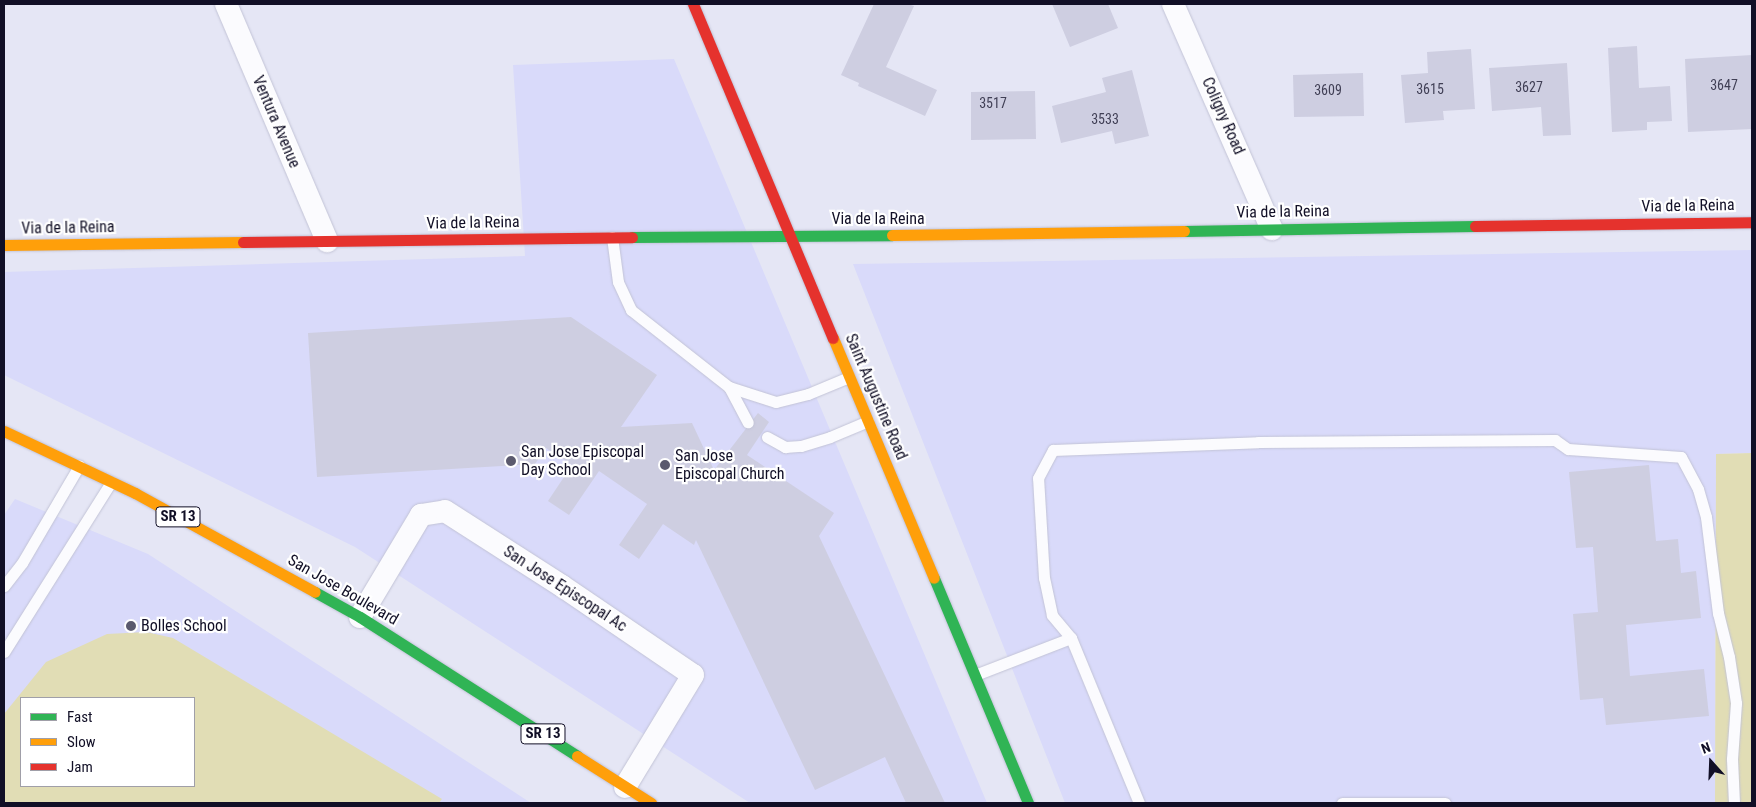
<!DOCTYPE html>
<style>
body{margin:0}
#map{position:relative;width:1756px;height:807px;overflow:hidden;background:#e5e6f5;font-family:"Roboto Condensed",sans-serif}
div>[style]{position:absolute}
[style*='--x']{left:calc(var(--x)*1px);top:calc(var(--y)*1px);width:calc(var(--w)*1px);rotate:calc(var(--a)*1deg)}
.built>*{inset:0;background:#d9dafa}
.green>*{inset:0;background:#e1ddb5}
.building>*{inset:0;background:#cecee1}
.roads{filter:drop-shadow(0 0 1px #c2c3d6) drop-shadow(0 0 1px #c2c3d6)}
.lane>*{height:11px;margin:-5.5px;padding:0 5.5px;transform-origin:5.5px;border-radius:5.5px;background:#fbfbfe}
.street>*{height:22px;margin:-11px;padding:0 11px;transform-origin:11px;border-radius:11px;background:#fbfbfe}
.fast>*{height:11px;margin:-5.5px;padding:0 5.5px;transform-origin:5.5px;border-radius:5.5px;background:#30b455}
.slow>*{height:11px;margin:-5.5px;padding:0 5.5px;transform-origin:5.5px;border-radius:5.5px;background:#ff9f0a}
.jam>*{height:11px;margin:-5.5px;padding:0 5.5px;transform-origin:5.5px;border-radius:5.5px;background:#e5322d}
.dots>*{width:14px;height:14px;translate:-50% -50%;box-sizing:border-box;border:2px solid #fff;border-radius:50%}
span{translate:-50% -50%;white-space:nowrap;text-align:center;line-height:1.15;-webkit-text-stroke:4.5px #fff;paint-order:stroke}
.number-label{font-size:14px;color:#403f55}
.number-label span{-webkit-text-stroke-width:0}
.shield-label span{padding:1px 4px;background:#fff;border:1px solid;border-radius:4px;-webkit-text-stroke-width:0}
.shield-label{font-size:15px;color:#110f26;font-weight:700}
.street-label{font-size:16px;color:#110f26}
.poi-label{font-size:16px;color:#110f26}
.left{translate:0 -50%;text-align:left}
.frame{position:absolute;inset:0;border:5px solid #110f26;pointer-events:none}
.legend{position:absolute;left:20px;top:697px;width:175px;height:90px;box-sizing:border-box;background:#fff;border:1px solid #a09fa8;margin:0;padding:6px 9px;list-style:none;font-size:15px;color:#110f26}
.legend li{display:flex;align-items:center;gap:10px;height:25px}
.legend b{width:25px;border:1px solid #a09fa8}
.north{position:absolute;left:1686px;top:737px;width:50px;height:50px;-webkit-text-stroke:4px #fff;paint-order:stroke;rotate:340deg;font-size:14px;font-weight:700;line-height:20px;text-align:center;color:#110f26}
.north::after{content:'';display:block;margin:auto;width:18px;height:22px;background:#110f26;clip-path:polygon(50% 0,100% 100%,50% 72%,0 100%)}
</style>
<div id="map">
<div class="built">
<i style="clip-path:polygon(674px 59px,987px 803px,750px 803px,355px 547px,4px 375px,4px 272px,525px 256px,513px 65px)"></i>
<i style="clip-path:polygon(1752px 250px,1752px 453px,1716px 454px,1715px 803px,1065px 803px,853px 264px)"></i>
<i style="clip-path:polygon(evenodd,15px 499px,148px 554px,531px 803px,4px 803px,4px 515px,15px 499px,21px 698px,194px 698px,194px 786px,21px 786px,21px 698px)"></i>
</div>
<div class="green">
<i style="clip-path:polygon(1752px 453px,1752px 803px,1715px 803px,1716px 454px)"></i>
<i style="clip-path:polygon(evenodd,146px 632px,173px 638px,442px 799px,439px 803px,4px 803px,4px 714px,46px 662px,107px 634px,146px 632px,21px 698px,194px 698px,194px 786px,21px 786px,21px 698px)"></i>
</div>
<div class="building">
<i style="clip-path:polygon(874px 4px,908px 4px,914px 6px,886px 67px,937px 90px,925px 116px,858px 86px,859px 83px,841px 75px)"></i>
<i style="clip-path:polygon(1052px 4px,1108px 4px,1118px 28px,1070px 47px)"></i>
<i style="clip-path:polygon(1637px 46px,1639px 88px,1670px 86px,1672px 121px,1647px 122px,1647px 130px,1612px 132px,1608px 48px)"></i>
<i style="clip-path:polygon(1471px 49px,1475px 109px,1443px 111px,1444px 120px,1405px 123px,1401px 75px,1428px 73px,1427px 52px)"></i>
<i style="clip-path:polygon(1752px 55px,1752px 129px,1688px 132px,1685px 59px)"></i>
<i style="clip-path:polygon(1567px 63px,1571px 135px,1543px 136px,1541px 107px,1492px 111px,1489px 68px)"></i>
<i style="clip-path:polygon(1132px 70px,1149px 136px,1115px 144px,1112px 131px,1061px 143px,1052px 106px,1106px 92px,1102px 78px)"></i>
<i style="clip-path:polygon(1363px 73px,1364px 116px,1294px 117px,1293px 75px)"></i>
<i style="clip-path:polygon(1035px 91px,1036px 139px,971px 140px,971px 92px)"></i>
<i style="clip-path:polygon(571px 317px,657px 375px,621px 427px,692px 423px,714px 470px,758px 413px,769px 422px,747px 455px,834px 513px,819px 536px,945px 803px,906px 803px,885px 757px,815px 790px,696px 540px,694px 545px,663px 524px,639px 559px,619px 545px,647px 504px,599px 471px,569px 515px,548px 501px,572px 465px,546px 448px,535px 464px,317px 477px,308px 333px)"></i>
<i style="clip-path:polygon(1649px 465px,1656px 541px,1678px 539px,1681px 573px,1696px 571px,1701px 618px,1626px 625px,1630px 676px,1704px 669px,1709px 716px,1606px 725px,1603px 698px,1580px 700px,1573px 614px,1598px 612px,1593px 547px,1576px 548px,1569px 472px)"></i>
</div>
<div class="roads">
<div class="lane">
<i style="--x:612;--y:237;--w:45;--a:82.4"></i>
<i style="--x:618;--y:282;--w:31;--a:65"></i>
<i style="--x:631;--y:310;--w:125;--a:38.2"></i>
<i style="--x:729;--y:387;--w:49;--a:17.7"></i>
<i style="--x:776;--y:402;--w:33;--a:-14"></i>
<i style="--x:808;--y:394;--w:44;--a:-22.5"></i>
<i style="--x:729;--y:387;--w:40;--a:62"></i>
<i style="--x:767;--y:437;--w:21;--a:29"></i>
<i style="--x:785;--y:447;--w:16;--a:-4"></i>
<i style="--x:801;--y:446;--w:30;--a:-17"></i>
<i style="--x:830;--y:437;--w:41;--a:-22.8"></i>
<i style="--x:4;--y:586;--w:29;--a:-52"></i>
<i style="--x:22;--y:563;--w:113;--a:-59.6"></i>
<i style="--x:1071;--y:638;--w:30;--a:-130"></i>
<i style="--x:1052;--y:615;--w:38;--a:-102"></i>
<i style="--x:1044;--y:578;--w:100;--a:-93.4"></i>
<i style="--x:1038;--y:478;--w:32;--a:-62"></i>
<i style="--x:1053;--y:450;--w:205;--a:-2.2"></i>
<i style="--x:1258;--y:442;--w:297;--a:-0.4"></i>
<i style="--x:1555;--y:440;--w:16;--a:35"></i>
<i style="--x:1568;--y:449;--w:113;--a:4"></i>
<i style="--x:1681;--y:457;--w:36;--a:62"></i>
<i style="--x:1698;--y:489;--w:29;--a:74"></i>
<i style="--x:1706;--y:517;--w:97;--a:82.9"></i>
<i style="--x:1718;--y:613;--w:45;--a:76"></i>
<i style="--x:1729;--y:657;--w:47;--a:81.3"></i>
<i style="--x:1736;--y:703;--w:56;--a:94.1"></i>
<i style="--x:1732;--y:759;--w:44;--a:87.4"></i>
<i style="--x:4;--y:652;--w:201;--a:-57.8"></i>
<i style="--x:975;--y:675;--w:103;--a:-21.1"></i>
<i style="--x:1071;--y:638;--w:178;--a:67.6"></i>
<i style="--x:1342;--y:803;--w:103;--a:0"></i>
</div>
<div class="street">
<i style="--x:226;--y:4;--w:258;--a:66.9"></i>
<i style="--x:1173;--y:4;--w:246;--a:66.3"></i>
<i style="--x:360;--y:617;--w:119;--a:-59.1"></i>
<i style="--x:421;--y:515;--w:24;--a:-9"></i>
<i style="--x:445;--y:511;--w:139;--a:32.7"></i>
<i style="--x:562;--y:586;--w:158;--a:34.2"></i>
<i style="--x:693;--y:675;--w:131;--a:121.3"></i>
</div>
<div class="fast">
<i style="--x:1184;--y:231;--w:291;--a:-1"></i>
<i style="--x:632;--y:237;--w:260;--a:-0.4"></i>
<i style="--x:934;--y:578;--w:244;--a:67.3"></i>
<i style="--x:315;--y:592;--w:51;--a:29.1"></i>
<i style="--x:360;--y:617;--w:258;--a:32.6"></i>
</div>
<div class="slow">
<i style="--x:892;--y:235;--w:292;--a:-0.8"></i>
<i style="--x:4;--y:245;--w:239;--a:-0.7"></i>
<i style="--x:833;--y:338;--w:260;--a:67.2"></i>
<i style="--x:4;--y:431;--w:145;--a:25.3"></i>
<i style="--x:135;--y:493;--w:205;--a:28.8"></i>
<i style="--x:577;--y:756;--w:88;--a:32.4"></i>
</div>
<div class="jam">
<i style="--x:693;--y:4;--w:362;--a:67.3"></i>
<i style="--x:1475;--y:226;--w:277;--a:-0.8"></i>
<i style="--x:243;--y:242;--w:389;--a:-0.7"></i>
</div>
</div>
<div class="dots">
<i style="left:511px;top:461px;background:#5b5a6e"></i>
<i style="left:665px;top:465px;background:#5b5a6e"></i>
<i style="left:131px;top:626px;background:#5b5a6e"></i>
</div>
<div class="number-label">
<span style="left:1724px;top:85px">3647</span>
<span style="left:1529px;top:87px">3627</span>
<span style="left:1430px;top:89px">3615</span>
<span style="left:1328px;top:90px">3609</span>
<span style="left:993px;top:103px">3517</span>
<span style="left:1105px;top:119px">3533</span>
</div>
<div class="shield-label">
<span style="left:178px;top:517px">SR 13</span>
<span style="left:543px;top:734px">SR 13</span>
</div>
<div class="street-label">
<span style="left:1223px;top:116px;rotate:66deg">Coligny Road</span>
<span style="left:276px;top:122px;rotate:67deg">Ventura Avenue</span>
<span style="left:1688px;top:206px;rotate:-1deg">Via de la Reina</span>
<span style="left:1283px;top:212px;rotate:-1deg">Via de la Reina</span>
<span style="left:878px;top:219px">Via de la Reina</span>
<span style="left:473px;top:223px;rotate:-1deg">Via de la Reina</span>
<span style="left:68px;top:228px;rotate:-1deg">Via de la Reina</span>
<span style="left:876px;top:397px;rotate:67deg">Saint Augustine Road</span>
<span style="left:565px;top:589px;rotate:33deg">San Jose Episcopal Ac</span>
<span style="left:343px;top:590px;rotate:30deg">San Jose Boulevard</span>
</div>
<div class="poi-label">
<span class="left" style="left:521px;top:461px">San Jose Episcopal<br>Day School</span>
<span class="left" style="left:675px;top:465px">San Jose<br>Episcopal Church</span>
<span class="left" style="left:141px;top:626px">Bolles School</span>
</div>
<div class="frame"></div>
<ul class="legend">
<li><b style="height:6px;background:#30b455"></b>Fast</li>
<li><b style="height:6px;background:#ff9f0a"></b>Slow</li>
<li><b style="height:6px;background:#e5322d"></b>Jam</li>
</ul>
<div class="north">N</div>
</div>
